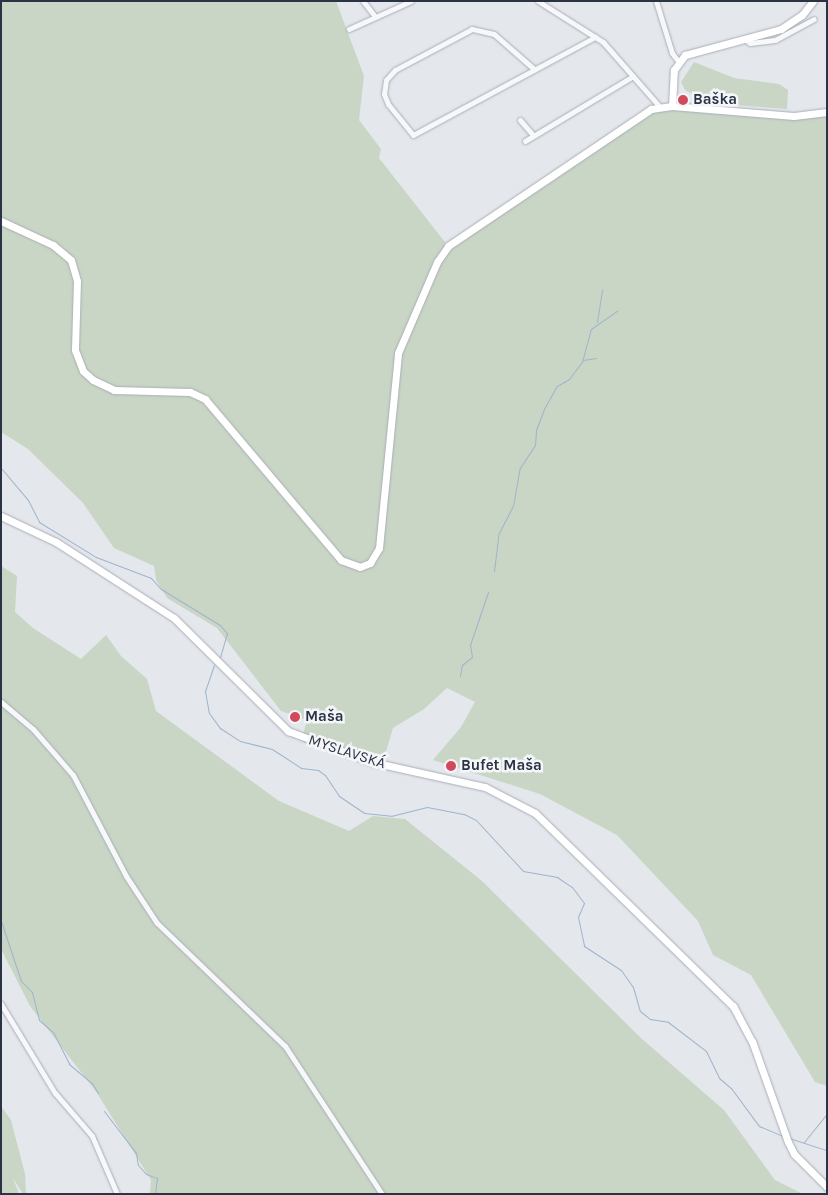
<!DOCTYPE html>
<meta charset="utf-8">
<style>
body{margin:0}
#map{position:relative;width:828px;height:1195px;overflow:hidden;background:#e4e7ec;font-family:Karla,sans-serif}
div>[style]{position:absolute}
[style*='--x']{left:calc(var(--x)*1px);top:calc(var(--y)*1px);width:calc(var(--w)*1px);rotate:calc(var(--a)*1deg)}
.green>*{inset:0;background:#c9d6c5}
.stream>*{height:1px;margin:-0.5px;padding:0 0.5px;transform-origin:0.5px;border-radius:0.5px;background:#9fb4cc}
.roads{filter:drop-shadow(0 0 1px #a9aeb7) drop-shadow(0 0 1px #a9aeb7)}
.street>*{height:5px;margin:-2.5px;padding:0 2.5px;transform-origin:2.5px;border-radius:2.5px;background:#f7f8fa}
.secondary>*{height:7px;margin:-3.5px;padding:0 3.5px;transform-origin:3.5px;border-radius:3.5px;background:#fff}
.dots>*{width:14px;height:14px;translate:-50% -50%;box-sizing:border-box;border:2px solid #f4f6f9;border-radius:50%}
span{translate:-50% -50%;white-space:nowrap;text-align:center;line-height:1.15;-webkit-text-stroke:5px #f4f6f9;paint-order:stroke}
.poi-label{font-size:15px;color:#2b3445;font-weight:700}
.left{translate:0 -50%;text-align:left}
.street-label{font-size:15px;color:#2b3445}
.frame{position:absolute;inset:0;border:2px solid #2b3445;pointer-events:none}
</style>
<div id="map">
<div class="green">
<i style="clip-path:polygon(1px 1px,336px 1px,364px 76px,359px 120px,381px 149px,379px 158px,448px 246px,651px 109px,672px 106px,702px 113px,778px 115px,827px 112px,827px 1086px,815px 1082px,751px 975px,713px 955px,698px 921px,617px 835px,540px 794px,433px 760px,461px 727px,475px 702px,447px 688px,424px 709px,393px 728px,385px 755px,373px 765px,301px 741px,306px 724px,304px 719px,281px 711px,217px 628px,167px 598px,156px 580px,154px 566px,114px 548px,83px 503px,28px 449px,1px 432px)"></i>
<i style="clip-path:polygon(694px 62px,734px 78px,779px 84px,788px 90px,787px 109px,709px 103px,685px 90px,681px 82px)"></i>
<i style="clip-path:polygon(1px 566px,17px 576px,15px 612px,33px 628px,81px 659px,106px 635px,121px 656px,147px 679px,156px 711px,279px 801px,349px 831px,373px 816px,405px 819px,482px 881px,642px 1039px,724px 1110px,775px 1180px,803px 1194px,150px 1194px,151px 1180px,97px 1093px,30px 1006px,1px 949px)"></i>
<i style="clip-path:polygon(1px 1106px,11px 1120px,25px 1174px,26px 1194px,23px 1194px,13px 1178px,19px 1194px,1px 1194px)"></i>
</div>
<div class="stream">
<i style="--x:597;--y:322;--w:33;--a:-81"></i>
<i style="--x:583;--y:360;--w:13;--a:-9"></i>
<i style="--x:1;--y:468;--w:42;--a:49.8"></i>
<i style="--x:28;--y:500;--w:25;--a:63"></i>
<i style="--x:39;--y:522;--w:67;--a:31.6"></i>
<i style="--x:96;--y:557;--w:59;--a:20.9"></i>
<i style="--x:151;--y:578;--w:15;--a:48"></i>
<i style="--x:161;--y:589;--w:69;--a:31.4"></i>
<i style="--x:220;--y:625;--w:11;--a:49"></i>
<i style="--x:227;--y:633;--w:25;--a:106"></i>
<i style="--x:494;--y:571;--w:38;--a:-83"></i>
<i style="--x:499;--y:533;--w:30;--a:-63"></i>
<i style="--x:513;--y:506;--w:39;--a:-80"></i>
<i style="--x:520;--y:468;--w:27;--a:-57"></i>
<i style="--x:535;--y:445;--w:15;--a:-86"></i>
<i style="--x:536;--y:430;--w:22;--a:-69"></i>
<i style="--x:544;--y:409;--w:26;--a:-61"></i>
<i style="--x:557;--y:386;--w:14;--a:-30"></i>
<i style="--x:569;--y:379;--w:21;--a:-53"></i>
<i style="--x:582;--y:362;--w:34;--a:-75"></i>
<i style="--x:591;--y:329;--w:32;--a:-35"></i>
<i style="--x:214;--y:665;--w:28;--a:109"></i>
<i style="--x:205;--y:691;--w:22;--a:80"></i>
<i style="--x:209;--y:713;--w:19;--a:54"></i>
<i style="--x:220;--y:728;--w:24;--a:33"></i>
<i style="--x:240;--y:741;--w:33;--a:14"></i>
<i style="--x:272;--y:749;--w:35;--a:33"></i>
<i style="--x:301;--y:768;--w:17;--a:7"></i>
<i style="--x:318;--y:770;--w:9;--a:36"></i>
<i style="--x:325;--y:775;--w:25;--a:56"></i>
<i style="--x:339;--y:796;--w:30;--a:34"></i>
<i style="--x:364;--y:813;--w:27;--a:6"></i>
<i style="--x:391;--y:816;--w:37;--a:-14"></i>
<i style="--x:427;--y:807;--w:38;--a:11"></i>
<i style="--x:464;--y:814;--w:13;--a:27"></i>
<i style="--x:476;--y:820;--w:69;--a:47.3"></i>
<i style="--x:523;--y:871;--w:35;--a:10"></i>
<i style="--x:557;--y:877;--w:18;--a:34"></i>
<i style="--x:572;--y:887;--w:20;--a:53"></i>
<i style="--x:584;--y:903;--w:15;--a:113"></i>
<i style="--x:578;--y:917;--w:30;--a:78"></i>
<i style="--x:584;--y:946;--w:44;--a:33"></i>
<i style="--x:621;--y:970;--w:21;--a:55"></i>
<i style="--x:633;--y:987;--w:25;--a:74"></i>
<i style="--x:640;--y:1011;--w:13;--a:39"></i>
<i style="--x:650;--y:1019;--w:18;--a:9"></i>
<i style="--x:668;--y:1022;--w:48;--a:37.3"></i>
<i style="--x:706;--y:1051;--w:30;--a:64"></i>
<i style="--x:719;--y:1078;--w:16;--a:40"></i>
<i style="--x:731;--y:1088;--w:47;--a:53.6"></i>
<i style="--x:759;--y:1126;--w:26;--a:23"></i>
<i style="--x:460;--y:676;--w:11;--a:-80"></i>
<i style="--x:462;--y:665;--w:13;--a:-39"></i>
<i style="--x:472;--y:657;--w:12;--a:-99"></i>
<i style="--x:470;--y:645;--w:56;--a:-71.2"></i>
<i style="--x:1;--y:921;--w:63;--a:71.6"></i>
<i style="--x:21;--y:981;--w:16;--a:45"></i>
<i style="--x:32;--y:992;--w:29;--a:76"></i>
<i style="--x:39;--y:1020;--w:18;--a:41"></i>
<i style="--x:53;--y:1032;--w:36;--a:63"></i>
<i style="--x:69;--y:1064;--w:30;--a:40"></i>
<i style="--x:92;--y:1083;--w:12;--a:59"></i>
<i style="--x:104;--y:1111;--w:53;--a:52.7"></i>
<i style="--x:136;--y:1153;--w:12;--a:81"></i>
<i style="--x:138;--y:1165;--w:12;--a:48"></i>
<i style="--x:146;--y:1174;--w:12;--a:20"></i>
<i style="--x:157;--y:1178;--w:16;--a:97"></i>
<i style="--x:789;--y:1138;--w:40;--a:18"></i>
<i style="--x:804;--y:1142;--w:36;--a:-51"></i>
</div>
<div class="roads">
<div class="street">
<i style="--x:363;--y:1;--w:18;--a:52"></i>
<i style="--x:538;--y:1;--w:77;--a:32.2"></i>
<i style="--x:603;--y:42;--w:86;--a:48.8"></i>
<i style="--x:656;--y:1;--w:54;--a:72.9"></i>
<i style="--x:672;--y:53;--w:10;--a:53"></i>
<i style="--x:349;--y:29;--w:68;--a:-24.3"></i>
<i style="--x:746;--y:40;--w:5;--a:37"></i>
<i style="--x:750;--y:43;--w:25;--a:-7"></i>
<i style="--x:775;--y:40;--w:44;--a:-28.3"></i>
<i style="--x:534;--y:69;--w:53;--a:-138.8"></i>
<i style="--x:494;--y:34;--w:23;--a:-167"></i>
<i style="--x:472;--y:29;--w:87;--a:152"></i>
<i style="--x:395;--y:70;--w:13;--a:132"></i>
<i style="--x:386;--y:80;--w:14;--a:98"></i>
<i style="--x:384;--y:94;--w:11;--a:68"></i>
<i style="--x:388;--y:104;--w:40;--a:51"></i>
<i style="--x:413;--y:135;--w:207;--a:-28.3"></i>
<i style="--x:520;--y:120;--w:20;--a:49"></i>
<i style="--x:525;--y:141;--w:126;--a:-31"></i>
<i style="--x:1;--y:702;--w:42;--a:40.2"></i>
<i style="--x:33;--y:729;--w:61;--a:49"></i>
<i style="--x:73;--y:775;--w:114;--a:62.3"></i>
<i style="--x:126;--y:876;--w:56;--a:56.6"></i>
<i style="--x:157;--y:923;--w:178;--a:43.9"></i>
<i style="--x:285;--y:1046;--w:177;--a:56.8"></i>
<i style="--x:1;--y:1004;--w:104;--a:58.8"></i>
<i style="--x:55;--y:1093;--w:57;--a:49.3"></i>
<i style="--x:92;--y:1136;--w:63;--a:66.7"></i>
</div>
<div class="secondary">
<i style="--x:672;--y:106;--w:36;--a:-87"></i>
<i style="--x:674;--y:70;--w:19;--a:-54"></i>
<i style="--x:685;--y:55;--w:99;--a:-15.2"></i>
<i style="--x:781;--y:29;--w:25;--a:-34"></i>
<i style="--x:802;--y:15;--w:18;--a:-52"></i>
<i style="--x:1;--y:221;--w:57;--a:24.8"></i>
<i style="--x:53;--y:245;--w:23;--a:40"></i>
<i style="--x:71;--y:260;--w:22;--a:74"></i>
<i style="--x:77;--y:281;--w:69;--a:91.7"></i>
<i style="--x:75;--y:350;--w:22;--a:69"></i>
<i style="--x:83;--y:371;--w:13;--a:42"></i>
<i style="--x:93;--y:380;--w:23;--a:25"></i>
<i style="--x:114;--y:390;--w:76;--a:1.5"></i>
<i style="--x:190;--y:392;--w:17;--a:25"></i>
<i style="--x:205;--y:399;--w:211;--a:49.8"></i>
<i style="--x:341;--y:560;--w:20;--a:20"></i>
<i style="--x:360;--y:567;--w:11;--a:-22"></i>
<i style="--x:370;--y:563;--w:17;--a:-59"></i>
<i style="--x:379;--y:548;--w:196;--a:-84.4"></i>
<i style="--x:398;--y:353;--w:99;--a:-66.8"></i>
<i style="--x:437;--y:262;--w:19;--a:-55"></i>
<i style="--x:448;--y:246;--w:245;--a:-34"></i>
<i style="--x:651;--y:109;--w:21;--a:-8"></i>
<i style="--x:672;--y:106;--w:122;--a:4.7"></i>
<i style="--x:794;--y:116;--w:33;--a:-7"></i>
<i style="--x:1;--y:516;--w:61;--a:25.3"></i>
<i style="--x:56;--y:542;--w:140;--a:32.8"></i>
<i style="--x:174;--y:618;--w:161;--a:44.7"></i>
<i style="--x:288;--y:731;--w:90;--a:20.3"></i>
<i style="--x:372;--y:762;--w:116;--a:12.5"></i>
<i style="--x:485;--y:787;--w:56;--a:27.5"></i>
<i style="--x:535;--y:813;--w:277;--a:44.3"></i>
<i style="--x:733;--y:1006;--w:40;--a:62"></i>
<i style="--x:752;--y:1041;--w:107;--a:70.4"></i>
<i style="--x:788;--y:1142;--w:13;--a:63"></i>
<i style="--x:794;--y:1154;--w:47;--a:45"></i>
</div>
</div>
<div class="dots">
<i style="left:683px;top:100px;background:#d1495b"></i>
<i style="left:295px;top:717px;background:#d1495b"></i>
<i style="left:451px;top:766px;background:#d1495b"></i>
</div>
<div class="poi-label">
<span class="left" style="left:693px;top:100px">Baška</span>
<span class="left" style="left:305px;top:717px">Maša</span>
<span class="left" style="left:461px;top:766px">Bufet Maša</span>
</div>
<div class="street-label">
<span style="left:347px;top:752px;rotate:18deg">MYSLAVSKÁ</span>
</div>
<div class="frame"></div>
</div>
